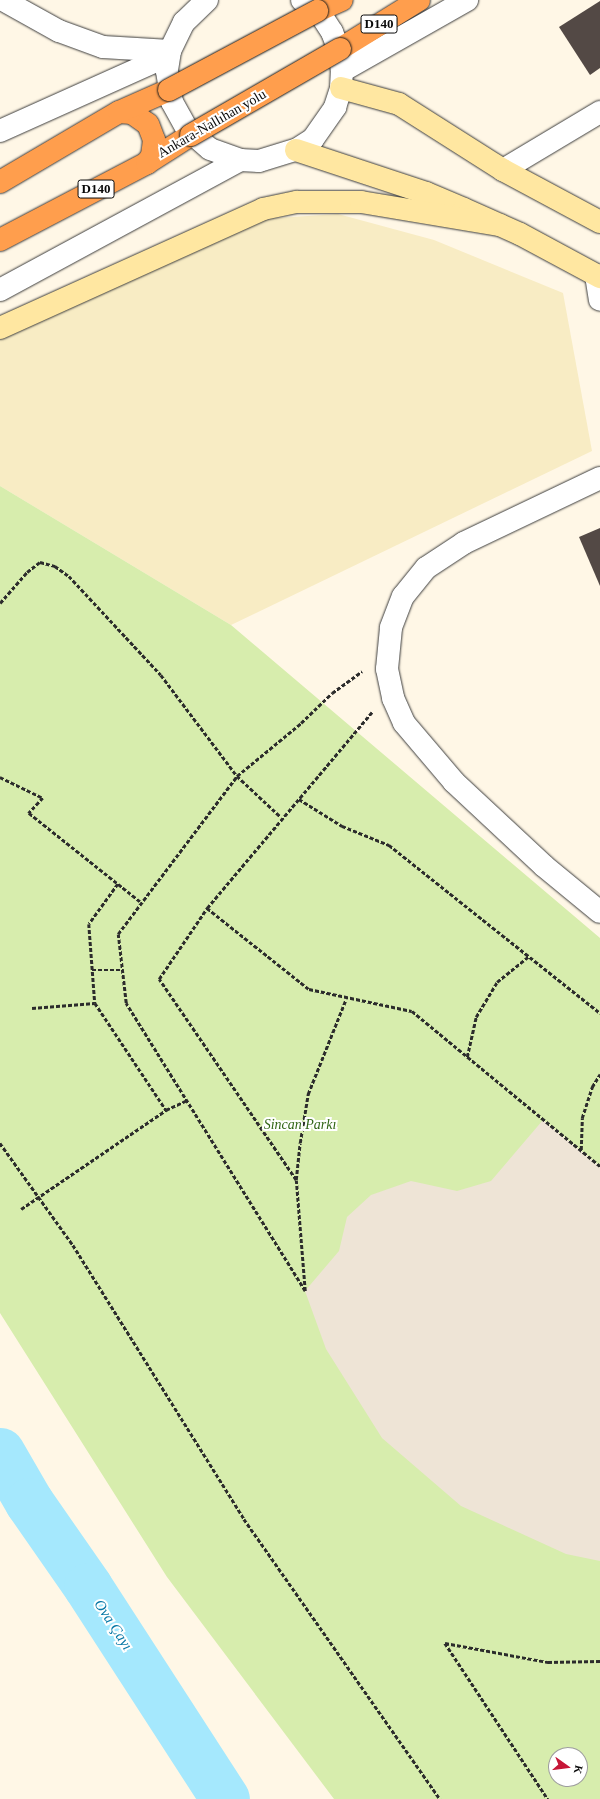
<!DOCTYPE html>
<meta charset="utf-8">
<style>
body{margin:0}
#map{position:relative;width:600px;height:1799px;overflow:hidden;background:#fff7e6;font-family:"Times New Roman",serif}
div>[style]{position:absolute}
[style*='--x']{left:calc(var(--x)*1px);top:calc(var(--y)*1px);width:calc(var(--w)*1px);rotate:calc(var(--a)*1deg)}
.farmland>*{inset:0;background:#f8ecc4}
.green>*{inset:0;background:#d7edad}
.plaza>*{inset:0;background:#eee4d6}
.river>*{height:49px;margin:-24.5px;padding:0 24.5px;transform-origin:24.5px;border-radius:24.5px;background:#a5e8fd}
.building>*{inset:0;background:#534945}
.path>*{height:2.5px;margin-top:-1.25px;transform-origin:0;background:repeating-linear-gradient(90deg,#2c2c2c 0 4px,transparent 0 6px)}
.roads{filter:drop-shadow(0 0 1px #3d3d3d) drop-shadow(0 0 1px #3d3d3d)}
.minor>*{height:22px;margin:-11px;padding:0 11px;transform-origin:11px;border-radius:11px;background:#fff}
.tertiary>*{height:22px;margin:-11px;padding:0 11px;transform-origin:11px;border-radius:11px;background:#fff}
.secondary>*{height:22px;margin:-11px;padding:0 11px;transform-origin:11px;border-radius:11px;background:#ffe7a1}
.trunk>*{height:22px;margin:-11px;padding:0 11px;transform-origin:11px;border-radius:11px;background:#ff9e4d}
.bridges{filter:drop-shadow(0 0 1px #1b1b1b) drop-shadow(0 0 1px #1b1b1b)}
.trunk-bridge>*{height:22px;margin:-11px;padding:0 11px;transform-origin:11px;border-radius:11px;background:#ff9e4d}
span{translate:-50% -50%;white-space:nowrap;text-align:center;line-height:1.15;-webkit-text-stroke:4px #fff;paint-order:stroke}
.shield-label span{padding:1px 3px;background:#fff;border:1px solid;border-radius:3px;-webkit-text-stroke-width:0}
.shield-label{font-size:13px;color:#0a0a0a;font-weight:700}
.street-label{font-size:14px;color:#0a0a0a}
.park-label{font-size:14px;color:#326615;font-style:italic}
.water-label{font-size:15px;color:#0978a6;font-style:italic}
.north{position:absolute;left:548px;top:1747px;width:40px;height:40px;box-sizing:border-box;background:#fff;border:1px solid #9d9d9d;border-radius:50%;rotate:104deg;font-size:11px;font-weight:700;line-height:16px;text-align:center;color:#0a0a0a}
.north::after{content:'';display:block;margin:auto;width:14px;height:18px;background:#c61637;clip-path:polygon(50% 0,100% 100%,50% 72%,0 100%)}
</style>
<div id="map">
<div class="farmland">
<i style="clip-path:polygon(338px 214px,434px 240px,563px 293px,592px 451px,231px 625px,0 486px,0 328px,231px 221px)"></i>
</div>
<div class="green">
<i style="clip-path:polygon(evenodd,0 486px,231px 625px,600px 938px,600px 1799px,334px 1799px,167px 1577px,0 1313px,0 486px,556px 1755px,580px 1755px,580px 1779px,556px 1779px,556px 1755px)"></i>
</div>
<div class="plaza">
<i style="clip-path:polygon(543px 1120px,600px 1166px,600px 1561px,566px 1554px,461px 1506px,382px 1438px,326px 1349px,305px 1291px,339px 1251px,347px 1217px,371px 1195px,411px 1181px,457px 1191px,491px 1181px)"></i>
</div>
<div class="river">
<i style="--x:0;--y:1452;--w:58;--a:59.9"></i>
<i style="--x:29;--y:1502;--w:103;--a:55.2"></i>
<i style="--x:88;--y:1587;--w:252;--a:57.1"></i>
</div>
<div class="building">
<i style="clip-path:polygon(600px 1px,600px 68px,590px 75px,559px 27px)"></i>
<i style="clip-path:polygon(600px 528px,600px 586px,579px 537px)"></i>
</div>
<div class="path">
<i style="--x:0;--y:603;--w:41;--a:-48.9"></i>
<i style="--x:27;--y:572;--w:16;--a:-38"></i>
<i style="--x:40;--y:562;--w:16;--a:15"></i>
<i style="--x:55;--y:566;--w:17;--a:36"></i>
<i style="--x:69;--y:576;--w:135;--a:47.1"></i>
<i style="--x:161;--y:675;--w:126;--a:53"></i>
<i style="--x:237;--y:776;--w:60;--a:43"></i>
<i style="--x:0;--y:777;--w:48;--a:26"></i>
<i style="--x:43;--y:798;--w:21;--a:133"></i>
<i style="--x:29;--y:813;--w:144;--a:38.5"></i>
<i style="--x:299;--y:799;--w:51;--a:32.1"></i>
<i style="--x:342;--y:826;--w:51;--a:22"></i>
<i style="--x:389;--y:845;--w:270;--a:38.5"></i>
<i style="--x:118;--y:884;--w:49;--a:125.9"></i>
<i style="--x:89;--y:924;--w:79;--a:85.7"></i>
<i style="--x:95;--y:1003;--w:128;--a:56.4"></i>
<i style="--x:207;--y:908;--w:130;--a:38.5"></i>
<i style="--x:309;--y:989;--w:105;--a:12.1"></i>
<i style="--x:412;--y:1011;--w:244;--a:39.5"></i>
<i style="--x:92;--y:970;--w:30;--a:0"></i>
<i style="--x:32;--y:1008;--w:63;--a:-4.5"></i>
<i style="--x:467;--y:1057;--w:41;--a:-77.3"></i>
<i style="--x:476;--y:1017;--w:41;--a:-59"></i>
<i style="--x:497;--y:982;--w:41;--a:-39.1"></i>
<i style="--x:0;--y:1143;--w:125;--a:54.4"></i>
<i style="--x:73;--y:1245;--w:323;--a:58"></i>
<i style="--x:244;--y:1519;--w:342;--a:55"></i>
<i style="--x:581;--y:1150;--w:32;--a:-88"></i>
<i style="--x:582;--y:1118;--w:33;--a:-72"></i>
<i style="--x:592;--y:1087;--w:15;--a:-58"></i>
<i style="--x:296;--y:1180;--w:243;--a:-124.3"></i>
<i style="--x:159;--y:979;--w:86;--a:-55.9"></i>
<i style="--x:207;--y:908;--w:256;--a:-49.9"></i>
<i style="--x:21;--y:1209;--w:176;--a:-34.3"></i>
<i style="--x:166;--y:1110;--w:23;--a:-25"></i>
<i style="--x:305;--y:1291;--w:339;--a:-121.9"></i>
<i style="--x:126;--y:1003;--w:69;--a:-96.6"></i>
<i style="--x:118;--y:934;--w:198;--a:-53"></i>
<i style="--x:237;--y:776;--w:83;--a:-39.6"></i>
<i style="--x:301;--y:723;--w:43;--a:-44.1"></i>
<i style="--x:332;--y:693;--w:37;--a:-36"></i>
<i style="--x:305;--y:1291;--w:111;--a:-94.6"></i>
<i style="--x:296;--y:1180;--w:37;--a:-84"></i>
<i style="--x:300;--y:1143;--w:50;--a:-80.7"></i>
<i style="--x:308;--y:1094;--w:102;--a:-68.2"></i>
<i style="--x:445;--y:1643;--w:187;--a:56.6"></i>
<i style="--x:445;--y:1643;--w:105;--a:10.5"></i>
<i style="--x:548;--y:1662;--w:52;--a:-1.1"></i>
</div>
<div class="roads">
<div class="minor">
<i style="--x:503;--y:170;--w:113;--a:-30.9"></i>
</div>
<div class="tertiary">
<i style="--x:3;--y:0;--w:64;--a:29"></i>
<i style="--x:59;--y:31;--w:47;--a:20"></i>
<i style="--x:103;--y:47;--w:67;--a:3.4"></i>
<i style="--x:207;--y:0;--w:32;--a:136"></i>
<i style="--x:184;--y:22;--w:32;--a:116"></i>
<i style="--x:170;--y:51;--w:20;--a:99"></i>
<i style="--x:167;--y:71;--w:31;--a:81"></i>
<i style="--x:172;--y:102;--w:31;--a:61"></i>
<i style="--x:187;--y:129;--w:30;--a:41"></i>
<i style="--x:210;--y:149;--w:32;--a:20"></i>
<i style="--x:240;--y:160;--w:19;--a:3"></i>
<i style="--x:259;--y:161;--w:39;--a:-17"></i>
<i style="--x:296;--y:150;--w:20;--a:-33"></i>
<i style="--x:313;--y:139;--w:39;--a:-55"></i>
<i style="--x:335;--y:107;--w:20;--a:-72"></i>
<i style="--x:341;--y:88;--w:17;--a:-87"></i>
<i style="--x:342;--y:71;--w:20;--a:-99"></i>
<i style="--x:339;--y:51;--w:20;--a:-110"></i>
<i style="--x:332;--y:32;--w:20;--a:-123"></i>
<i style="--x:321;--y:15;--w:24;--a:-142"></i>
<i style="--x:342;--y:71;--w:144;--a:-29.6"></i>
<i style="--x:0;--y:131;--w:185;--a:-24.2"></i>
<i style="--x:596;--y:275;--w:25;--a:81"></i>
<i style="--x:0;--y:290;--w:273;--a:-28.4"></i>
<i style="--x:600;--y:478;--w:151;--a:154.5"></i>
<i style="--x:464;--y:543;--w:45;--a:146.7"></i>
<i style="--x:426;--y:568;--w:36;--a:129"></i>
<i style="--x:403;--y:596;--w:34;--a:111"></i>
<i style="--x:391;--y:628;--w:41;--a:95.6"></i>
<i style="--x:387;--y:669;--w:30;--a:78"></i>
<i style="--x:393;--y:698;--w:27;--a:66"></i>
<i style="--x:404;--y:723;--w:77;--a:49.7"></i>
<i style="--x:454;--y:782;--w:123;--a:43"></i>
<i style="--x:544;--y:866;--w:72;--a:39.4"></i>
</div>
<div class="secondary">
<i style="--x:341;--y:88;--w:60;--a:15.4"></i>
<i style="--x:399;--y:104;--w:123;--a:32.4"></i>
<i style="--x:503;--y:170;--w:110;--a:28.2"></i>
<i style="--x:296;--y:150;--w:137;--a:18.3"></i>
<i style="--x:426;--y:193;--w:41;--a:22.8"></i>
<i style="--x:464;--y:209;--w:61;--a:24.1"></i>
<i style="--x:520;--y:234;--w:91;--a:28.3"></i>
<i style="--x:0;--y:328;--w:289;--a:-24.3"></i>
<i style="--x:263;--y:209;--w:35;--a:-12"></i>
<i style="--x:297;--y:202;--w:64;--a:0"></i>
<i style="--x:361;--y:202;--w:141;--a:9.4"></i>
</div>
<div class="trunk">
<i style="--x:317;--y:11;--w:27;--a:-24"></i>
<i style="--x:340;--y:49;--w:93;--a:-31.8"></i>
<i style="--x:119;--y:112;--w:13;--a:4"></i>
<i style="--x:132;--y:113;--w:19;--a:35"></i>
<i style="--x:148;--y:124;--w:17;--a:69"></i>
<i style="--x:154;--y:140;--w:16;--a:97"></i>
<i style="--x:152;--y:156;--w:9;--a:126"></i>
<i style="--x:0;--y:182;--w:138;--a:-30.5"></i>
<i style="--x:119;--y:112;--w:55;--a:-23.7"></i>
<i style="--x:0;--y:240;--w:166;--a:-27.6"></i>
<i style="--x:147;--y:163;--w:52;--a:-32.5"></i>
</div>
</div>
<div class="bridges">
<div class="trunk-bridge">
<i style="--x:169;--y:90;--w:168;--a:-28.1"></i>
<i style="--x:191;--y:135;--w:172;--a:-30"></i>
</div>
</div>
<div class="shield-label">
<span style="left:379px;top:24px">D140</span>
<span style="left:96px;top:189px">D140</span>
</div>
<div class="street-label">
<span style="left:212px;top:124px;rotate:-30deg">Ankara-Nallıhan yolu</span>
</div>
<div class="park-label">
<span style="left:300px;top:1125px">Sincan Parkı</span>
</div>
<div class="water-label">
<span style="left:113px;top:1625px;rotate:57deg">Ova Çayı</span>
</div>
<div class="north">K</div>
</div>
